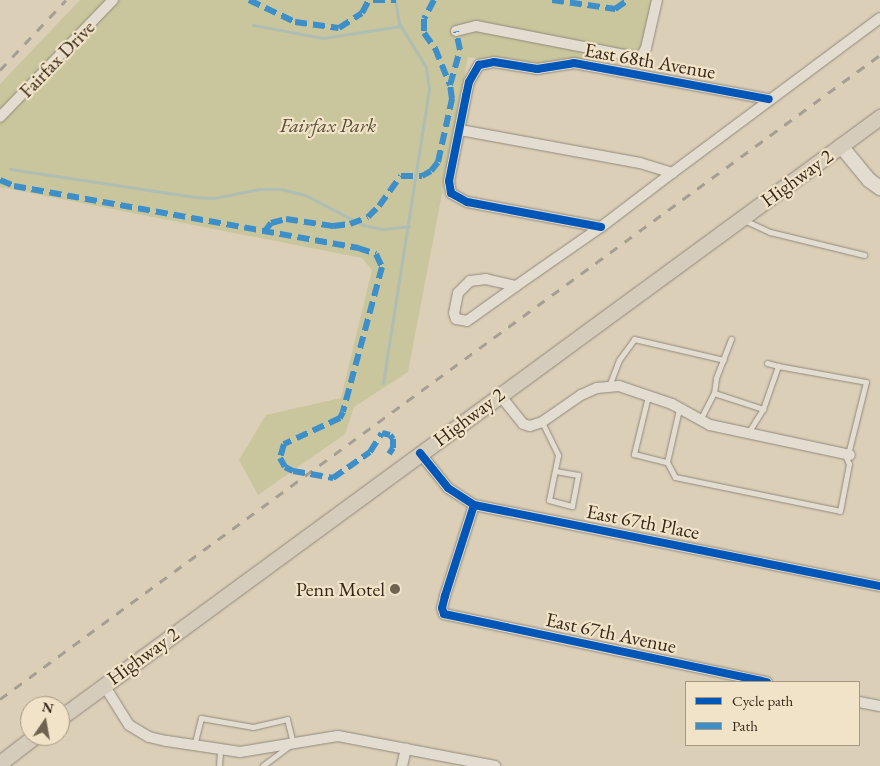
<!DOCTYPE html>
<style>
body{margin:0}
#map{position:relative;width:880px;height:766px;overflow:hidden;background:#dbcfb8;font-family:"EB Garamond",serif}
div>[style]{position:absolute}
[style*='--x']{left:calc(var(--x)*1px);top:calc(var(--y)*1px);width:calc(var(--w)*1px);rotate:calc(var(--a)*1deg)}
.green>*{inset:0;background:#c9c59c}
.stream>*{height:3px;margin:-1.5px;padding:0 1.5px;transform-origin:1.5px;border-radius:1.5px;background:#aebeb3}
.roads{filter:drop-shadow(0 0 1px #92897b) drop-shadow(0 0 1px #92897b)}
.lane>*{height:5px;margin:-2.5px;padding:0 2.5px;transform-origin:2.5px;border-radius:2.5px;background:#e2dcd1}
.street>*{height:10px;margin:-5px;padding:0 5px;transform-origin:5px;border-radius:5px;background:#e2dcd1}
.secondary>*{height:14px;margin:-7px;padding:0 7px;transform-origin:7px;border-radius:7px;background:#e2dcd1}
.primary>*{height:15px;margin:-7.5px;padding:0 7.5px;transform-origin:7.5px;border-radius:7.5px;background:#d6ccbc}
.rail>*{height:3px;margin-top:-1.5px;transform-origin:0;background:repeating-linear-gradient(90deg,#a49e93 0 9px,transparent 0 18px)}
.quiet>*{height:6px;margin-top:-3px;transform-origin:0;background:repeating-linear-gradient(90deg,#3d8fc9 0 12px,transparent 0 18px)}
.cycleway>*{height:8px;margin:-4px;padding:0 4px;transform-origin:4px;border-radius:4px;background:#0057b8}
.dots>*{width:14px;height:14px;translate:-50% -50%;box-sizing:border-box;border:2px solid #f1e3c7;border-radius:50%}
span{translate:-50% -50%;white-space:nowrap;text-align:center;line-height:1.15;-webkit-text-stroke:4.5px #f1e3c7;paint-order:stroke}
.street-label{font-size:20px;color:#352719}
.park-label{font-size:20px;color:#564c34;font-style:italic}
.poi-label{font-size:20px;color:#352719}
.right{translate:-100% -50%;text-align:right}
.legend{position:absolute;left:685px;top:681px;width:175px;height:65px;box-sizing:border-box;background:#f1e3c7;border:1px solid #a69881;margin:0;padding:6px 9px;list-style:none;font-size:15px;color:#352719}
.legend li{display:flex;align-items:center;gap:10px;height:25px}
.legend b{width:25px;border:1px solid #a69881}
.north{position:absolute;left:20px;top:696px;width:50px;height:50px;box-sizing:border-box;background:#f1e3c7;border:1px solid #a69881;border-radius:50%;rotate:12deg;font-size:14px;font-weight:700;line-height:20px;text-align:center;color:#352719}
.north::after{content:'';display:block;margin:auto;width:18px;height:22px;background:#6f6251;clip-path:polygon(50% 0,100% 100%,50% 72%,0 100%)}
</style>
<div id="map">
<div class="green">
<i style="clip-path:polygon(80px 0,657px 0,646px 48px,537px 69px,468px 57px,408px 372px,354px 407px,345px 434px,258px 495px,239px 460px,266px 415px,341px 398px,372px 270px,362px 258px,0 187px,0 84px)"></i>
</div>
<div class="stream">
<i style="--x:253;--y:25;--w:71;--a:10.5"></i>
<i style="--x:323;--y:38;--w:79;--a:-8.7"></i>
<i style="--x:10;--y:169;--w:187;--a:8.6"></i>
<i style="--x:195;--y:197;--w:19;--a:3"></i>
<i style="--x:214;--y:198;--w:46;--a:-11.3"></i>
<i style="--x:259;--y:189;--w:22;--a:0"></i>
<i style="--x:281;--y:189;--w:25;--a:14"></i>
<i style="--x:305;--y:195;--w:65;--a:27.3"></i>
<i style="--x:363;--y:225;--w:19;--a:12"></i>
<i style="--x:382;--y:229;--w:27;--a:-6"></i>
<i style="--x:383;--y:383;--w:298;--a:-81.1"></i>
<i style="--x:429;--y:89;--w:22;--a:-98"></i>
<i style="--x:426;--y:67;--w:52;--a:-121.5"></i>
<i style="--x:399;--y:23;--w:23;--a:-100"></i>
</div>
<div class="roads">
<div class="lane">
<i style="--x:744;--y:220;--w:29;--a:25"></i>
<i style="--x:770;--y:232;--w:97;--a:13.7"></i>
<i style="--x:767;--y:363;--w:11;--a:15"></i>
<i style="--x:609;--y:386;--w:28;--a:-69"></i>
<i style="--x:619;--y:360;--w:26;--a:-54"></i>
<i style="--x:634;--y:339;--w:92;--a:13.1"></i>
<i style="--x:714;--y:393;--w:52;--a:18.1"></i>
<i style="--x:648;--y:396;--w:60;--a:103.6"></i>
<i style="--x:634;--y:454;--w:34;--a:14"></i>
<i style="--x:667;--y:462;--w:54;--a:-77.2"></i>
<i style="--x:700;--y:420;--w:30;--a:-63"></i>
<i style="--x:714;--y:393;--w:15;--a:-82"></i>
<i style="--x:716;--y:378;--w:42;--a:-69"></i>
<i style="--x:542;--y:422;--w:37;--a:64"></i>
<i style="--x:558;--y:455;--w:46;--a:101.3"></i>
<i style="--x:549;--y:500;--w:24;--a:15"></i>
<i style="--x:572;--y:506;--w:32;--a:-79"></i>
<i style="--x:578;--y:475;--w:23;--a:-170"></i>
<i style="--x:748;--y:433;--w:28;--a:-58"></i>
<i style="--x:763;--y:409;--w:46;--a:-70.8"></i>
<i style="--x:778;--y:366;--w:89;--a:10.3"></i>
<i style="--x:866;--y:382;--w:74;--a:104"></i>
<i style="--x:667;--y:462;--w:17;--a:62"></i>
<i style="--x:675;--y:477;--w:168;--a:11.6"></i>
<i style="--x:840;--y:511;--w:48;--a:-79.2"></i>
<i style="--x:849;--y:464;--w:10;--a:-114"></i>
<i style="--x:194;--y:746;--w:29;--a:-76"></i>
<i style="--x:201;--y:718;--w:53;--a:9.8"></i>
<i style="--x:253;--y:727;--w:35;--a:-13"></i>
<i style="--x:287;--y:719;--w:25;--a:76"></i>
<i style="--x:293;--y:743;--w:38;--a:143"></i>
<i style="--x:219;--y:766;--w:15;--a:-86"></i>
</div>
<div class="street">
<i style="--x:456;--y:31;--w:21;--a:-14"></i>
<i style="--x:476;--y:26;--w:167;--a:11"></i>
<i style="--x:640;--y:58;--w:12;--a:-59"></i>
<i style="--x:646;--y:48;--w:49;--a:-77.1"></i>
<i style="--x:0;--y:117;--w:163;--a:-46"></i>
<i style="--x:460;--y:130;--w:183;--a:10.4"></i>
<i style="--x:640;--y:163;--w:34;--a:17"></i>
<i style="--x:672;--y:173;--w:259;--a:-36.7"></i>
<i style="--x:601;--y:227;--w:136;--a:-169.4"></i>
<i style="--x:467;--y:202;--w:18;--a:-151"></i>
<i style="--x:451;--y:193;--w:12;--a:-99"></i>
<i style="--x:449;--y:181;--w:87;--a:-78.7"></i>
<i style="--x:466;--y:96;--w:14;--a:-78"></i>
<i style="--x:469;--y:82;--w:20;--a:-60"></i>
<i style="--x:479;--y:65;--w:15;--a:-11"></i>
<i style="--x:494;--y:62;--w:44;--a:9.2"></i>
<i style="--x:537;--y:69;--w:37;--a:-9"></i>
<i style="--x:574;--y:63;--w:198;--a:10.5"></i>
<i style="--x:516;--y:286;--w:31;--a:-167"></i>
<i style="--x:486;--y:279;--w:16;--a:173"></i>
<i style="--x:470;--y:281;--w:17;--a:135"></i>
<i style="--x:458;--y:293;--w:20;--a:101"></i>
<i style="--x:454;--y:313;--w:6;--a:72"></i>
<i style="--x:456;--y:319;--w:11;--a:10"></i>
<i style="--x:467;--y:321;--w:60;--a:-35.5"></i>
<i style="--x:516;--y:286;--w:103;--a:-34.8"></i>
<i style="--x:601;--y:227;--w:89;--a:-37.3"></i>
<i style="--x:499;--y:394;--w:38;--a:51"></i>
<i style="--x:523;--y:424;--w:7;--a:16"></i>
<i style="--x:530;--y:426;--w:13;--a:-18"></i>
<i style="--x:542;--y:422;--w:47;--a:-34.7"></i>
<i style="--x:581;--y:395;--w:17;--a:-24"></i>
<i style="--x:597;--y:388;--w:22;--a:-5"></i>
<i style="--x:619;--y:386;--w:56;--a:18.8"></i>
<i style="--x:672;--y:404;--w:43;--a:28.9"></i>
<i style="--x:710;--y:425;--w:143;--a:12.1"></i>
<i style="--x:420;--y:453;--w:45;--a:51.3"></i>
<i style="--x:448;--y:488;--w:31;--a:33"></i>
<i style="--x:474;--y:505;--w:414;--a:11.3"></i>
<i style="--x:474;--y:505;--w:96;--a:107.7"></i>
<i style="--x:445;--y:596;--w:12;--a:104"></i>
<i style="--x:442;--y:608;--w:6;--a:72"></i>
<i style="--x:444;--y:614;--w:330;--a:11.9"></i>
<i style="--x:104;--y:685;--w:47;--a:58"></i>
<i style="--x:129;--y:725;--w:23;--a:31"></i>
<i style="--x:149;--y:737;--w:18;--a:13"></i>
<i style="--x:167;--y:741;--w:74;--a:8.6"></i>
<i style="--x:240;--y:752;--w:99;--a:-9.3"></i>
<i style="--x:338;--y:736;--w:160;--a:10.8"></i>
<i style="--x:859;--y:702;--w:21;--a:11"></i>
<i style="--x:402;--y:766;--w:18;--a:-77"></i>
</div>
<div class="secondary">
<i style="--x:841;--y:146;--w:44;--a:50.5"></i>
<i style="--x:869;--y:180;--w:14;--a:36"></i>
</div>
<div class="primary">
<i style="--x:60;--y:718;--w:1017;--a:-36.24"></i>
<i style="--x:0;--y:763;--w:44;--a:-37.6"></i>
</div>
</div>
<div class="rail">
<i style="--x:0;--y:70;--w:96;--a:-46.7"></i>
<i style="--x:0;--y:699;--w:1090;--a:-36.2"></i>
</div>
<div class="quiet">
<i style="--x:249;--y:0;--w:51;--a:25.6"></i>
<i style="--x:295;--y:22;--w:44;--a:7.8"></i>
<i style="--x:339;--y:28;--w:27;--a:-33"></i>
<i style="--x:362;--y:13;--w:15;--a:-62"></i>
<i style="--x:373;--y:0;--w:23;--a:0"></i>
<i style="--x:434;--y:0;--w:21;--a:118"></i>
<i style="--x:424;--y:19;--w:14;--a:90"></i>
<i style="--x:424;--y:33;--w:19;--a:54"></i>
<i style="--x:435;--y:48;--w:40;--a:68"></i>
<i style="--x:552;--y:0;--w:64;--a:8.1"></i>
<i style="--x:615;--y:9;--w:16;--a:-35"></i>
<i style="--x:0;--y:180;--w:15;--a:23"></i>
<i style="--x:14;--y:186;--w:350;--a:10.2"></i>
<i style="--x:358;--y:248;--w:19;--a:18"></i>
<i style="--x:376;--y:254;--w:14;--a:65"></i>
<i style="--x:382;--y:267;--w:150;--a:105.1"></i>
<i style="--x:343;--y:412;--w:7;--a:117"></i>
<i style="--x:340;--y:418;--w:62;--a:155.1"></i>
<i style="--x:284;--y:444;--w:15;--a:106"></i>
<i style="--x:280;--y:458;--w:10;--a:61"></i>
<i style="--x:285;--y:467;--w:9;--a:27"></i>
<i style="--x:293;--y:471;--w:41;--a:9.9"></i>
<i style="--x:333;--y:478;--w:45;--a:-35.1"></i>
<i style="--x:370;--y:452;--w:22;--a:-58"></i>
<i style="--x:382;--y:433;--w:8;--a:14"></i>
<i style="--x:390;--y:435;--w:5;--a:53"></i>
<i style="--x:393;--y:439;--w:9;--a:90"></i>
<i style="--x:393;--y:448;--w:7;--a:124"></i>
<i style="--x:265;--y:231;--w:10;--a:-53"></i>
<i style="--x:271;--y:223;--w:16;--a:-15"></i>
<i style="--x:286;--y:219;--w:48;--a:8.5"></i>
<i style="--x:333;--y:226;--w:17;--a:-7"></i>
<i style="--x:350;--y:224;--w:19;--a:-21"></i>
<i style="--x:368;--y:217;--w:16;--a:-45"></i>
<i style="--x:379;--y:206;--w:37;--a:-54"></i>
<i style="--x:401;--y:176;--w:21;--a:0"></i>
<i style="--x:422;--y:176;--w:10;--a:-29"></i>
<i style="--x:431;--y:171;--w:11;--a:-52"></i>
<i style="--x:438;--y:162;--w:65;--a:-77.5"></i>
<i style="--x:452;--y:99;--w:14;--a:-98"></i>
<i style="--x:450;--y:85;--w:36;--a:-74"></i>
<i style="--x:460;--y:50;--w:19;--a:-102"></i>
</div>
<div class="cycleway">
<i style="--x:601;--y:227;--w:136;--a:-169.4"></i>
<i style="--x:467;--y:202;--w:18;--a:-151"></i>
<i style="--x:451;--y:193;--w:12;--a:-99"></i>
<i style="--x:449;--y:181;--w:87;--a:-78.7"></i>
<i style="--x:466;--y:96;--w:14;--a:-78"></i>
<i style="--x:469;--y:82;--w:20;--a:-60"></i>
<i style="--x:479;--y:65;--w:15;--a:-11"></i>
<i style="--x:494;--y:62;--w:44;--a:9.2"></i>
<i style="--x:537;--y:69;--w:37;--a:-9"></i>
<i style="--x:574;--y:63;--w:198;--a:10.5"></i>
<i style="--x:420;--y:453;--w:45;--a:51.3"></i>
<i style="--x:448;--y:488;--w:31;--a:33"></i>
<i style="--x:474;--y:505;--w:414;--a:11.3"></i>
<i style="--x:474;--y:505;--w:96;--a:107.7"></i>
<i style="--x:445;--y:596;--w:12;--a:104"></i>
<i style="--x:442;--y:608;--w:6;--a:72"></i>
<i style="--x:444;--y:614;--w:330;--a:11.9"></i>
</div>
<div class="dots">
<i style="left:395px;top:589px;background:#6f6251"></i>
</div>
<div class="street-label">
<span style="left:57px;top:59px;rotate:-46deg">Fairfax Drive</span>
<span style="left:650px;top:61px;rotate:10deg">East 68th Avenue</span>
<span style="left:797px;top:178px;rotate:-36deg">Highway 2</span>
<span style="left:469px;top:417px;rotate:-37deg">Highway 2</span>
<span style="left:643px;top:522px;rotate:11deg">East 67th Place</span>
<span style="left:611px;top:633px;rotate:12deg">East 67th Avenue</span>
<span style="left:143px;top:656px;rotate:-36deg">Highway 2</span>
</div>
<div class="park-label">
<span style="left:328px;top:125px">Fairfax Park</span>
</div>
<div class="poi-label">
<span class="right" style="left:385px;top:589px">Penn Motel</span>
</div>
<ul class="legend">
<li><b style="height:6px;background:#0057b8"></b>Cycle path</li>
<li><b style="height:6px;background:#3d8fc9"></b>Path</li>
</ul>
<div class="north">N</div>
</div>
